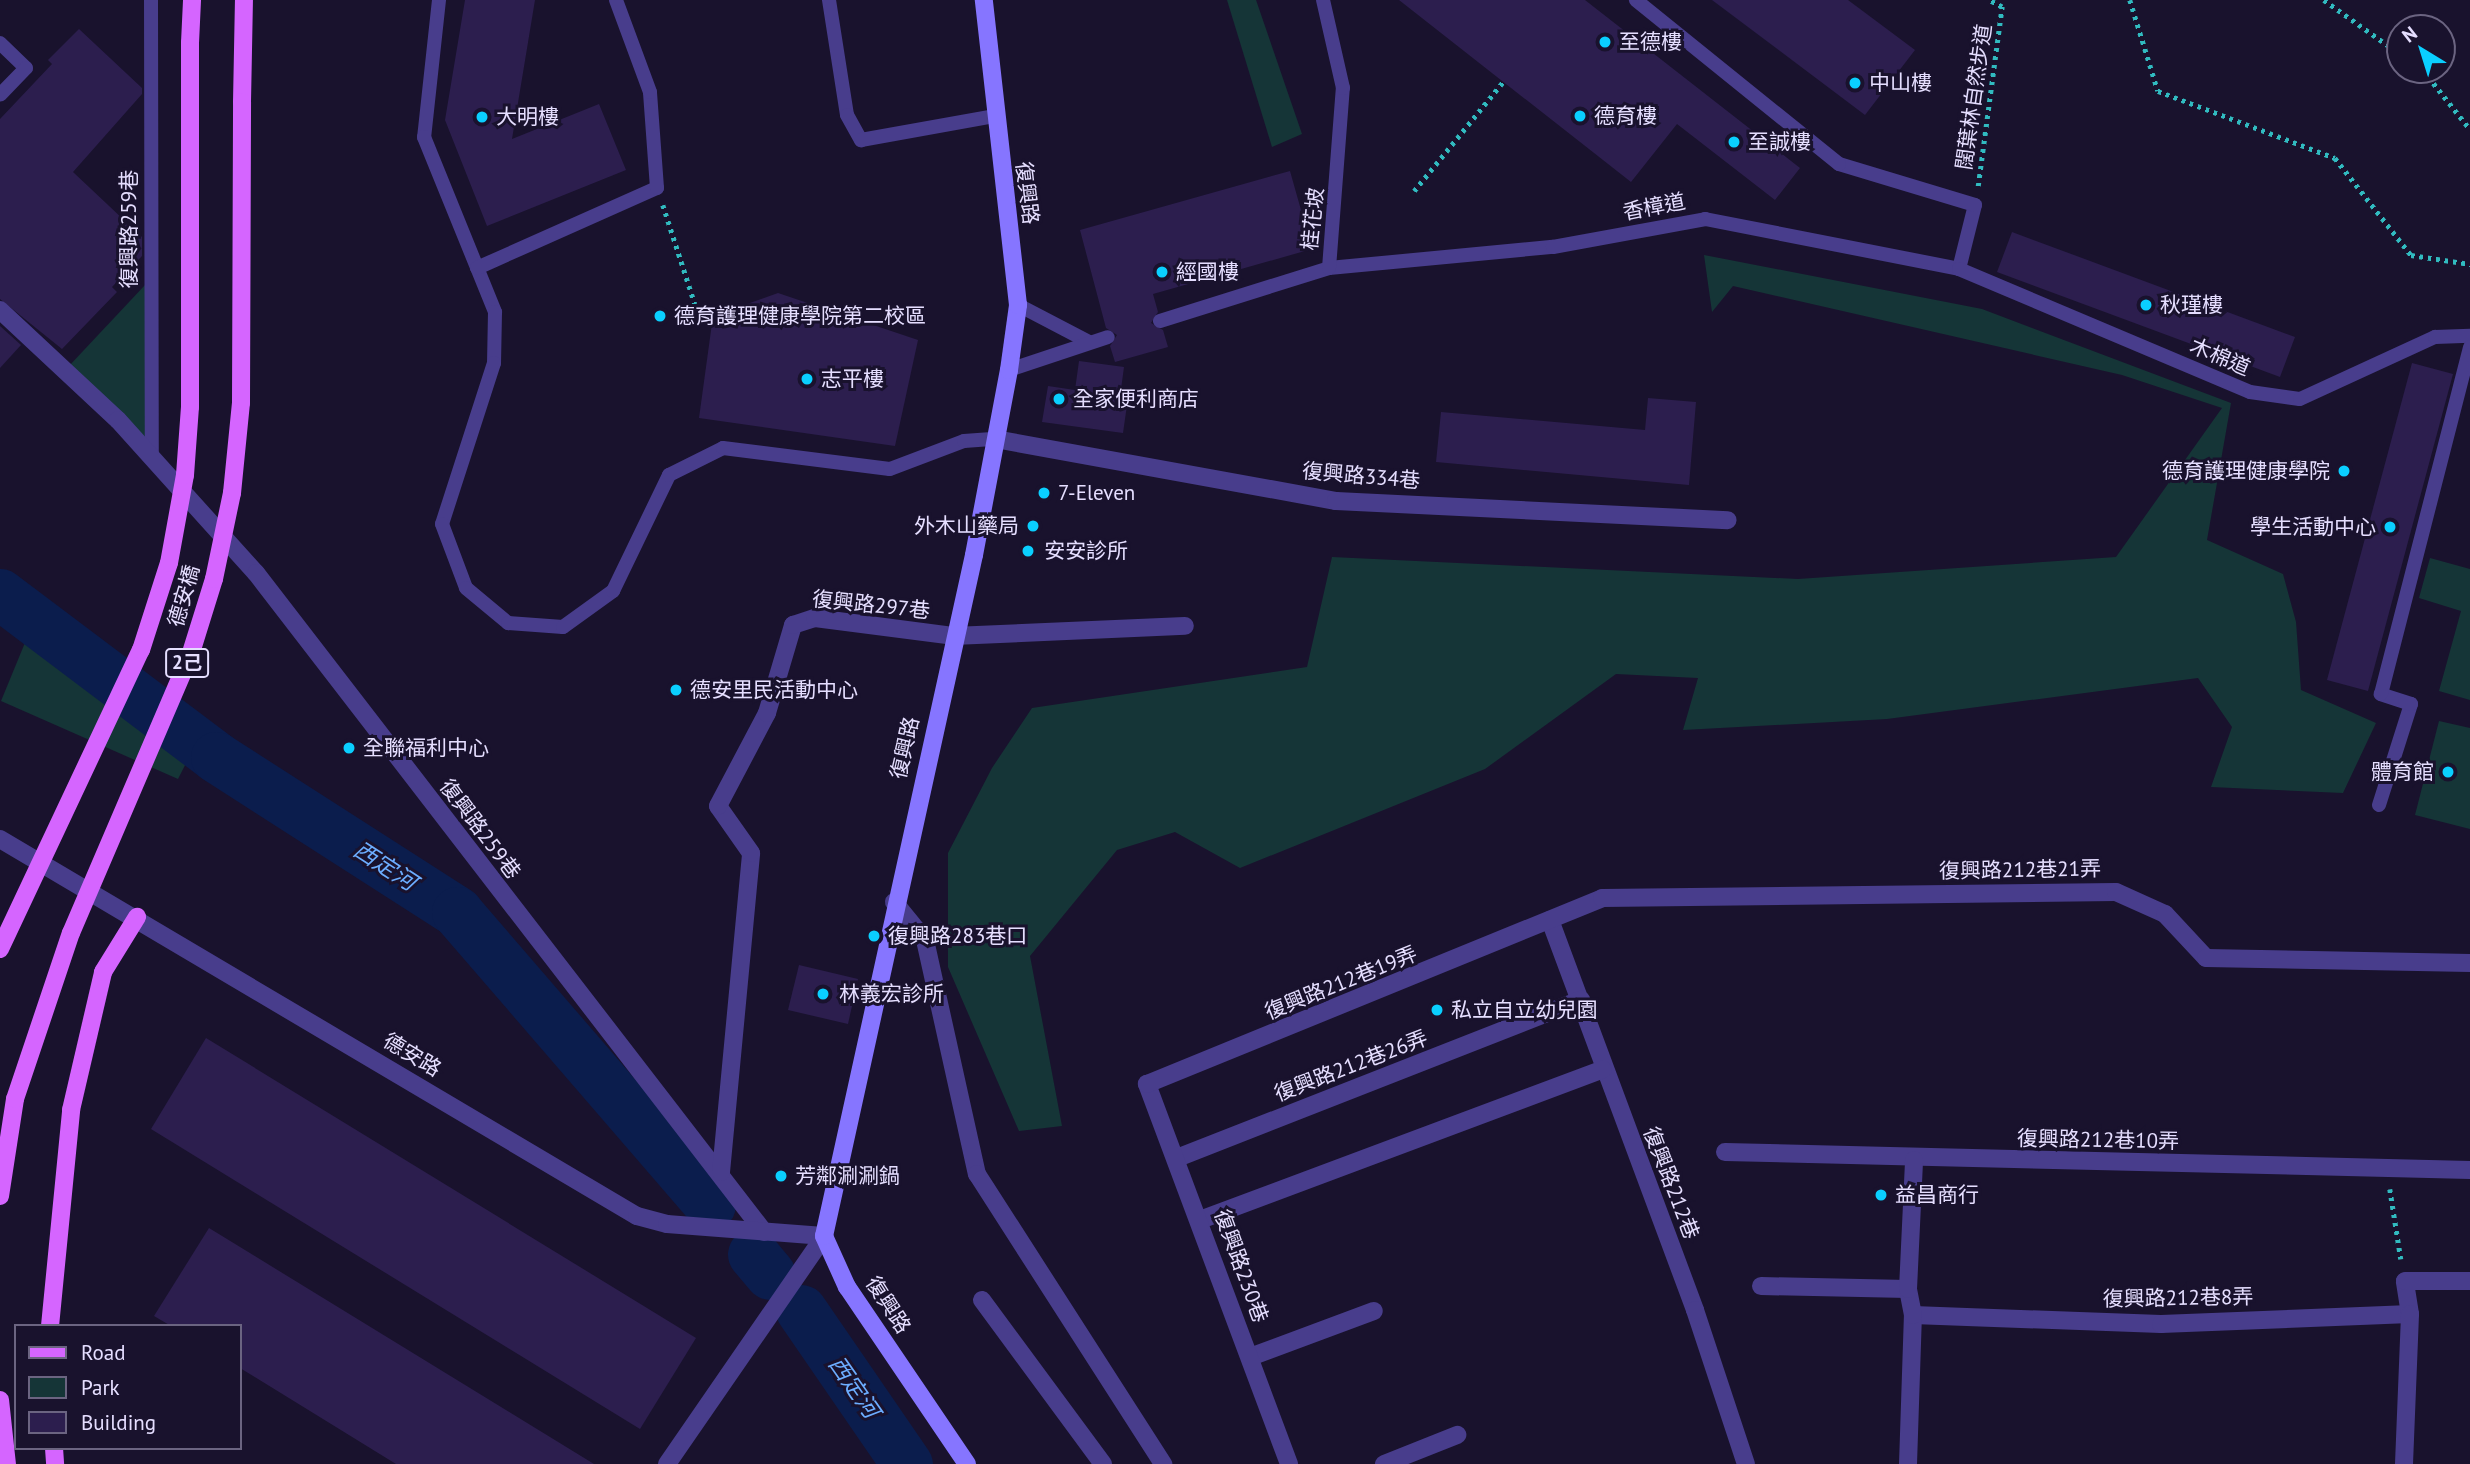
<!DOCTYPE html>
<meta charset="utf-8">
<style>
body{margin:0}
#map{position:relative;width:2470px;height:1464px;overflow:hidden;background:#19122d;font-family:"PT Sans","Noto Sans TC",sans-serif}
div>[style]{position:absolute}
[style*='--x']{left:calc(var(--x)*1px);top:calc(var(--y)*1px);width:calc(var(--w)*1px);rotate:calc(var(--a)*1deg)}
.green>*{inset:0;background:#153537}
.river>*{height:51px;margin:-25.5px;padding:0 25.5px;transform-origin:25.5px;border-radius:25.5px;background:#0b1d4d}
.building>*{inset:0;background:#2c1e4e}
.path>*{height:4.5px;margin-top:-2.25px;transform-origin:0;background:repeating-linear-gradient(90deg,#31bbc0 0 3.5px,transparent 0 8.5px)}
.lane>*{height:14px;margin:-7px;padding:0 7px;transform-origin:7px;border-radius:7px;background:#483d8c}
.street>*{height:18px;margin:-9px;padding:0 9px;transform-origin:9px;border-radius:9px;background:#483d8c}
.secondary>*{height:18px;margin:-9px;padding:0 9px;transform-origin:9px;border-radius:9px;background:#8675ff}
.primary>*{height:18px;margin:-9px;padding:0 9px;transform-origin:9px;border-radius:9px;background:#d565ff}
.primary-bridge>*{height:18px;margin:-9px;padding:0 9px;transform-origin:9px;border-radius:9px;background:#d565ff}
.dots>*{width:19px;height:19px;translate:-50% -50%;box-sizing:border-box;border:4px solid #19122d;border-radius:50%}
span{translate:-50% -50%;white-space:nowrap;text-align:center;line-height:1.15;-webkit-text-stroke:6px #19122d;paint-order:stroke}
.shield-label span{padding:2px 5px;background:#19122d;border:2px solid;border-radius:5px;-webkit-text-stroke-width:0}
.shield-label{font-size:19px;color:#e5deff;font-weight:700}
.poi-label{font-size:21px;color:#e5deff}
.left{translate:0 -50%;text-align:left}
.right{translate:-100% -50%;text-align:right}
.street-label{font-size:21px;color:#e5deff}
.water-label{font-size:23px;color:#6cadff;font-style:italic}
.legend{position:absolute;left:14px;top:1324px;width:228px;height:126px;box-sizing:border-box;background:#19122d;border:2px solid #6b6481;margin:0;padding:9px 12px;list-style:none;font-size:21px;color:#e5deff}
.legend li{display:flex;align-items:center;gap:14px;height:35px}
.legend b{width:35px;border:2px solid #6b6481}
.north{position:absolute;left:2386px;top:14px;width:70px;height:70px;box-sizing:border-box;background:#19122d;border:2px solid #6b6481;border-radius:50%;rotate:322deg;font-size:19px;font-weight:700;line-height:28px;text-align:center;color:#e5deff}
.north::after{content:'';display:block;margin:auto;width:24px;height:32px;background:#0acfff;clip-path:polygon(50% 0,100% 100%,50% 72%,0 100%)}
</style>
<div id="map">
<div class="green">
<i style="clip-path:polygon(1227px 0,1256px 0,1302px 134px,1272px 147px)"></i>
<i style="clip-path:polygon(1704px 255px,1982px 309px,2231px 403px,2207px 540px,2283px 574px,2296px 622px,2301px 690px,2376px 723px,2343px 793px,2211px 787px,2232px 727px,2198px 678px,1887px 719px,1683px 730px,1698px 678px,1616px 674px,1485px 769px,1240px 868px,1175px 832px,1117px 850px,1030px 956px,1062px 1126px,1019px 1131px,948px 967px,948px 853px,992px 768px,1032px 708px,1307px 667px,1332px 557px,1798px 579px,2116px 557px,2222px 408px,2122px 375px,1733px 286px,1712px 312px)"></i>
<i style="clip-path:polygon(145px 285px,148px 450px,69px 366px)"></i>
<i style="clip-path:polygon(2430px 558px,2470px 569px,2470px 700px,2439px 691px,2461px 611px,2419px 598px)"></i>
<i style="clip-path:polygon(36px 616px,205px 726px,178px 779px,1px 701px)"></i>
<i style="clip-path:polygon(2439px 721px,2470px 728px,2470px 829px,2415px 815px)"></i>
</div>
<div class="river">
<i style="--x:0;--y:594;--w:271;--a:37"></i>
<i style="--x:216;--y:757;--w:287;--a:32.7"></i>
<i style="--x:457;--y:912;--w:387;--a:49.2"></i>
<i style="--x:753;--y:1254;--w:26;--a:50"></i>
<i style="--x:801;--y:1310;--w:187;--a:55.5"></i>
</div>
<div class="building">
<i style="clip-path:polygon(465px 0,535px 0,512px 139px,599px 104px,626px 170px,487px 226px,445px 120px)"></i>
<i style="clip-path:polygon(1399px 0,1585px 0,1800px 168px,1775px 200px,1677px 124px,1631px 182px)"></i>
<i style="clip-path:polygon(1712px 0,1848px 0,1915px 50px,1865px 115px)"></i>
<i style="clip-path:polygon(79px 29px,142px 88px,142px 94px,73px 172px,142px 237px,142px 256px,112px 287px,117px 292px,62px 349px,0 299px,0 119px,52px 64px,48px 60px)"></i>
<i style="clip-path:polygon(1290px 171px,1312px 249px,1153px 294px,1158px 312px,1151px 323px,1163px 330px,1168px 347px,1115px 362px,1110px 346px,1117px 335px,1106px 328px,1080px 230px)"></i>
<i style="clip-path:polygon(2012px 232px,2295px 337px,2280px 377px,1997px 272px)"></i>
<i style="clip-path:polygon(778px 293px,918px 340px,895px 446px,699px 418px,713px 316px)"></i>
<i style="clip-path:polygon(0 326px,21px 345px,0 368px)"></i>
<i style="clip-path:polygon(1079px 361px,1124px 367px,1119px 404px,1127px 405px,1123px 433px,1042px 422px,1048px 386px,1075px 390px)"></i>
<i style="clip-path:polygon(2412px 363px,2453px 374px,2368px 691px,2327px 680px)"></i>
<i style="clip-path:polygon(1648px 398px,1696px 402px,1689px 485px,1436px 462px,1441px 412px,1645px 430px)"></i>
<i style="clip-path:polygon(799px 965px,858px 979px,848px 1024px,788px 1010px)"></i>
<i style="clip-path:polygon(206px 1038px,696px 1338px,640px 1429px,151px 1129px)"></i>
<i style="clip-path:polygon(209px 1228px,594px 1464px,396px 1464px,240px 1368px,240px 1326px,171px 1326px,154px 1316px)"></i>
</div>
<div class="path">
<i style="--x:2130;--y:0;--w:95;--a:72.9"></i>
<i style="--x:2158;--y:91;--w:189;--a:20.7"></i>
<i style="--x:2335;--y:158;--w:123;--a:51.9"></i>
<i style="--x:2411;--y:255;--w:60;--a:8.7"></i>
<i style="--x:2324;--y:0;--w:93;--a:35.4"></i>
<i style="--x:2423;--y:70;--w:75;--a:51.5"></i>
<i style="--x:1978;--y:186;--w:181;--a:-82.4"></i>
<i style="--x:2002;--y:7;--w:15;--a:-152"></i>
<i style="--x:1414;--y:191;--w:141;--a:-50.8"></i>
<i style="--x:663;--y:205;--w:104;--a:72.1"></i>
<i style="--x:2390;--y:1189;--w:71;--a:81.1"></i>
</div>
<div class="lane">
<i style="--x:151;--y:0;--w:459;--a:89.9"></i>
<i style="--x:439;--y:0;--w:138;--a:96.2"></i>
<i style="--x:424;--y:137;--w:189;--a:67.9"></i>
<i style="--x:495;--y:312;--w:51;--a:91.1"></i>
<i style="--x:494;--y:363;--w:169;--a:107.9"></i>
<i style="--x:442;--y:524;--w:68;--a:69.4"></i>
<i style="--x:466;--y:588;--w:55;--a:39.8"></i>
<i style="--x:508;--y:623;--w:55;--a:4.2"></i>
<i style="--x:563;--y:627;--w:62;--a:-35.8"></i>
<i style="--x:613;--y:591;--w:129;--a:-64.2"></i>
<i style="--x:669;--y:475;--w:60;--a:-26.6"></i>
<i style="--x:723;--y:448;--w:168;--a:7.2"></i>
<i style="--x:890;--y:469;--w:79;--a:-20.7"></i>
<i style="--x:964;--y:441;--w:31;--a:-4"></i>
<i style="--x:829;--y:0;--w:116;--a:81.1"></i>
<i style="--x:847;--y:115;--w:29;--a:61"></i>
<i style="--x:861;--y:140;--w:135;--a:-10.2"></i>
<i style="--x:0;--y:43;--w:36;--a:44"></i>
<i style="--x:26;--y:68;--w:37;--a:134"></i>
<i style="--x:477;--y:268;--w:197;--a:-24"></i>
<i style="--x:657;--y:188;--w:96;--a:-94.2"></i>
<i style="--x:650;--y:92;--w:98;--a:-110.3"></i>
<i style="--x:1329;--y:268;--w:225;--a:-5.4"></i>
<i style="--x:1553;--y:247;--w:155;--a:-10.4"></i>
<i style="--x:1705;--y:219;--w:259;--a:11.1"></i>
<i style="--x:1959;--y:269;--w:66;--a:-76"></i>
<i style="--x:1975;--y:205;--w:142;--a:-163.2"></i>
<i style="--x:1839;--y:164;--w:261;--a:-141.1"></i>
<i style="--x:1959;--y:269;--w:316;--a:22.9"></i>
<i style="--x:2250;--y:392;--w:50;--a:8"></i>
<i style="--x:2300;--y:399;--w:149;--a:-24.7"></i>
<i style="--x:2435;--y:337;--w:35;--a:-2"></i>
<i style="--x:1018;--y:305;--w:80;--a:27.5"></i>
<i style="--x:1160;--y:321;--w:177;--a:-17.4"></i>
<i style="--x:1329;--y:268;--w:181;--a:-85.6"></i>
<i style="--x:1343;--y:88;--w:90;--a:-102.8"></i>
<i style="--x:1009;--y:370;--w:104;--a:-18.4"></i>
<i style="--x:2379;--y:805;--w:106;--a:-72.4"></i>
<i style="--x:2411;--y:704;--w:32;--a:-162"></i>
<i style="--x:2381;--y:694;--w:358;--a:-75.6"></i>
</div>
<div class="street">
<i style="--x:0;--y:310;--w:161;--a:43"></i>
<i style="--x:118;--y:420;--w:206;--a:48"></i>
<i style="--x:256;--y:573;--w:832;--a:52.37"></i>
<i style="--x:995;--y:439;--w:347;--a:10.3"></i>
<i style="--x:1336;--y:501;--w:392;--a:2.8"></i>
<i style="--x:0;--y:839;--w:740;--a:30.62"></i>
<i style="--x:637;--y:1216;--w:31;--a:15"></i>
<i style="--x:667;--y:1224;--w:157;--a:4.4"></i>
<i style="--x:894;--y:902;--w:49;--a:50.8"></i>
<i style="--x:925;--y:940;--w:240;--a:77.5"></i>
<i style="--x:977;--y:1174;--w:345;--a:57.3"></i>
<i style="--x:1550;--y:920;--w:416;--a:69.6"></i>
<i style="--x:1695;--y:1310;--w:162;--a:71.7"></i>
<i style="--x:1725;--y:1152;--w:745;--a:1.38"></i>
<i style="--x:1177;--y:1158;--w:434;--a:-21.4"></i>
<i style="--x:721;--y:1172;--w:320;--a:-84.6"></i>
<i style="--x:751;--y:853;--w:57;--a:-125.1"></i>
<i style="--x:718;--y:806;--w:105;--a:-62.2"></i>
<i style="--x:767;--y:713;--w:92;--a:-73.5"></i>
<i style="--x:793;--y:625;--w:23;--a:-18"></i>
<i style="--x:815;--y:618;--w:139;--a:7.4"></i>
<i style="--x:953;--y:636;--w:232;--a:-2.5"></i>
<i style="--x:1200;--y:1220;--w:430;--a:-20.5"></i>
<i style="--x:1761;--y:1286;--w:147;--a:1.2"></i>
<i style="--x:982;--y:1300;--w:204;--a:53.6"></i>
<i style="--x:1913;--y:1315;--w:248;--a:2.1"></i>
<i style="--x:2161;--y:1324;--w:249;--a:-2.3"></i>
<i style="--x:2410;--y:1314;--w:33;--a:-99"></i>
<i style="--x:2405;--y:1281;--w:65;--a:0"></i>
<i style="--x:1250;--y:1357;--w:132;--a:-20.4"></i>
<i style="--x:667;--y:1464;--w:277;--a:-55.4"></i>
<i style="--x:1289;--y:1464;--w:406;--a:-110.5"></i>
<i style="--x:1147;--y:1084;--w:492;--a:-22.2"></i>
<i style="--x:1602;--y:898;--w:514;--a:-0.67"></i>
<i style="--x:2116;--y:892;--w:54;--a:24.2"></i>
<i style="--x:2165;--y:914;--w:60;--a:47"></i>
<i style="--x:2206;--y:958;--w:264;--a:1.1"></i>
<i style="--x:1384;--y:1464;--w:79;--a:-21.7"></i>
<i style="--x:1908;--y:1464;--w:149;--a:-88.1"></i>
<i style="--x:1913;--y:1315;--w:26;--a:-101"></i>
<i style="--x:1908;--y:1289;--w:129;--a:-87.3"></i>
<i style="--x:2404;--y:1464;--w:150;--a:-87.7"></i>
</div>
<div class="secondary">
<i style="--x:967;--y:1464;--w:214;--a:-124.1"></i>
<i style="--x:847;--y:1287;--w:56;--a:-114.3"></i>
<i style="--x:824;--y:1236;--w:697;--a:-77.58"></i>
<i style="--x:974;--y:555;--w:188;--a:-79.3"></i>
<i style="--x:1009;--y:370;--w:66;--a:-82.1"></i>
<i style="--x:1018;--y:305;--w:307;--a:-96.4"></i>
</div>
<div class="primary">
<i style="--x:190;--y:43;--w:43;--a:-87.3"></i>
<i style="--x:242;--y:102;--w:102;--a:-88.9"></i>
<i style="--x:50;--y:1326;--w:217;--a:-84.4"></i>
<i style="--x:71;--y:1110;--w:142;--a:-76.9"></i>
<i style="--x:103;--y:972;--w:65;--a:-58.3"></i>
<i style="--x:0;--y:1400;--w:64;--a:83.8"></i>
<i style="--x:54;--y:1448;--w:16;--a:86"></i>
</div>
<div class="primary-bridge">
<i style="--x:0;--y:949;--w:331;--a:-64.8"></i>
<i style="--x:141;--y:650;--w:91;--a:-72.2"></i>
<i style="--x:169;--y:563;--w:89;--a:-79.7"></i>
<i style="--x:185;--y:475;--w:68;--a:-85.8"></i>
<i style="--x:190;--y:407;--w:364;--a:-90"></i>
<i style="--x:0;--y:1196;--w:98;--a:-81.2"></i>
<i style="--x:15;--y:1099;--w:175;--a:-71.4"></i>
<i style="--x:71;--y:933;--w:301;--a:-66.8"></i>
<i style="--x:190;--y:656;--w:81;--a:-72.7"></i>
<i style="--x:214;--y:579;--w:88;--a:-78.2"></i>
<i style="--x:232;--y:493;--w:90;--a:-84.3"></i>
<i style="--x:241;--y:403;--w:301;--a:-89.8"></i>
</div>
<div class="dots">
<i style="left:1605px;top:42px;background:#0acfff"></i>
<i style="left:1855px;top:83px;background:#0acfff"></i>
<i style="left:1580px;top:116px;background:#0acfff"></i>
<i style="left:482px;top:117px;background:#0acfff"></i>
<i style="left:1734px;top:142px;background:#0acfff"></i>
<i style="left:1162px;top:272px;background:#0acfff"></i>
<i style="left:2146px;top:305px;background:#0acfff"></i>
<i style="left:660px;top:316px;background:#0acfff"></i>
<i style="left:807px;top:379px;background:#0acfff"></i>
<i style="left:1059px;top:399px;background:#0acfff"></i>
<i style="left:2344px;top:471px;background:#0acfff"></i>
<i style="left:1044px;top:493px;background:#0acfff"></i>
<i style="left:1033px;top:526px;background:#0acfff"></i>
<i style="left:2390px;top:527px;background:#0acfff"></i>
<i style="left:1028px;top:551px;background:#0acfff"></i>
<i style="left:676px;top:690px;background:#0acfff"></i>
<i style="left:349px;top:748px;background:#0acfff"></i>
<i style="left:2448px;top:772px;background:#0acfff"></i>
<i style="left:874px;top:936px;background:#0acfff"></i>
<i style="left:823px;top:994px;background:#0acfff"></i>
<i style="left:1437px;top:1010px;background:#0acfff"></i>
<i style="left:781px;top:1176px;background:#0acfff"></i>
<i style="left:1881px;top:1195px;background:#0acfff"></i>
</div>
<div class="shield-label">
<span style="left:187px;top:663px">2己</span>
</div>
<div class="poi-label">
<span class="left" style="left:1619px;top:42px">至德樓</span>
<span class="left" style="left:1869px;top:83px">中山樓</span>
<span class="left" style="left:1594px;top:116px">德育樓</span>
<span class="left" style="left:496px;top:117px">大明樓</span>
<span class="left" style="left:1748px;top:142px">至誠樓</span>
<span class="left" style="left:1176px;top:272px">經國樓</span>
<span class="left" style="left:2160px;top:305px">秋瑾樓</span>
<span class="left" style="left:674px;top:316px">德育護理健康學院第二校區</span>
<span class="left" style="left:821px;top:379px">志平樓</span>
<span class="left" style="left:1073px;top:399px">全家便利商店</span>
<span class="right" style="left:2330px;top:471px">德育護理健康學院</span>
<span class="left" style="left:1058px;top:493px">7-Eleven</span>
<span class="right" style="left:1019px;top:526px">外木山藥局</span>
<span class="right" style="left:2376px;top:527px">學生活動中心</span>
<span class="left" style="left:1044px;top:551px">安安診所</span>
<span class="left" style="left:690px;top:690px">德安里民活動中心</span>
<span class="left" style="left:363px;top:748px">全聯福利中心</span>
<span class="right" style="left:2434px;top:772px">體育館</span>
<span class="left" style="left:888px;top:936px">復興路283巷口</span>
<span class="left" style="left:839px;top:994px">林義宏診所</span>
<span class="left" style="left:1451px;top:1010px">私立自立幼兒園</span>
<span class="left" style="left:795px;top:1176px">芳鄰涮涮鍋</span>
<span class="left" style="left:1895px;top:1195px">益昌商行</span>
</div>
<div class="street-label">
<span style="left:1974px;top:97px;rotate:-82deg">闊葉林自然步道</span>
<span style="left:1027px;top:193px;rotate:83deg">復興路</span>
<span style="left:1654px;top:207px;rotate:-11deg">香樟道</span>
<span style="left:1313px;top:219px;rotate:-84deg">桂花坡</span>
<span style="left:129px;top:229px;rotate:-90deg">復興路259巷</span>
<span style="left:2220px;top:357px;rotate:23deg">木棉道</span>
<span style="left:1361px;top:476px;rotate:5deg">復興路334巷</span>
<span style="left:184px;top:596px;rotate:-74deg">德安橋</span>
<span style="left:871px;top:605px;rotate:6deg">復興路297巷</span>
<span style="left:905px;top:748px;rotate:-77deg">復興路</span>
<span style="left:480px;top:829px;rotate:53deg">復興路259巷</span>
<span style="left:2020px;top:870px;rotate:-1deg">復興路212巷21弄</span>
<span style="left:1341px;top:983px;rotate:-22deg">復興路212巷19弄</span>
<span style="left:412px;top:1055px;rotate:31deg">德安路</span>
<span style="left:1351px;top:1066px;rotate:-21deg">復興路212巷26弄</span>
<span style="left:2098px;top:1140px;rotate:1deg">復興路212巷10弄</span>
<span style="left:1671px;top:1183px;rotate:69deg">復興路212巷</span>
<span style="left:1241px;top:1266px;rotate:70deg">復興路230巷</span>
<span style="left:2178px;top:1298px;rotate:-1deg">復興路212巷8弄</span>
<span style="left:888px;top:1305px;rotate:57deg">復興路</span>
</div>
<div class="water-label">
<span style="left:385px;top:866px;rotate:33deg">西定河</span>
<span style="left:854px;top:1387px;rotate:55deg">西定河</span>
</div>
<ul class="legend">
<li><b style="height:9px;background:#d565ff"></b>Road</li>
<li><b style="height:19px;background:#153537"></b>Park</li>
<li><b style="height:19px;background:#2c1e4e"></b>Building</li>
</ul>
<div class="north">N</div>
</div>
